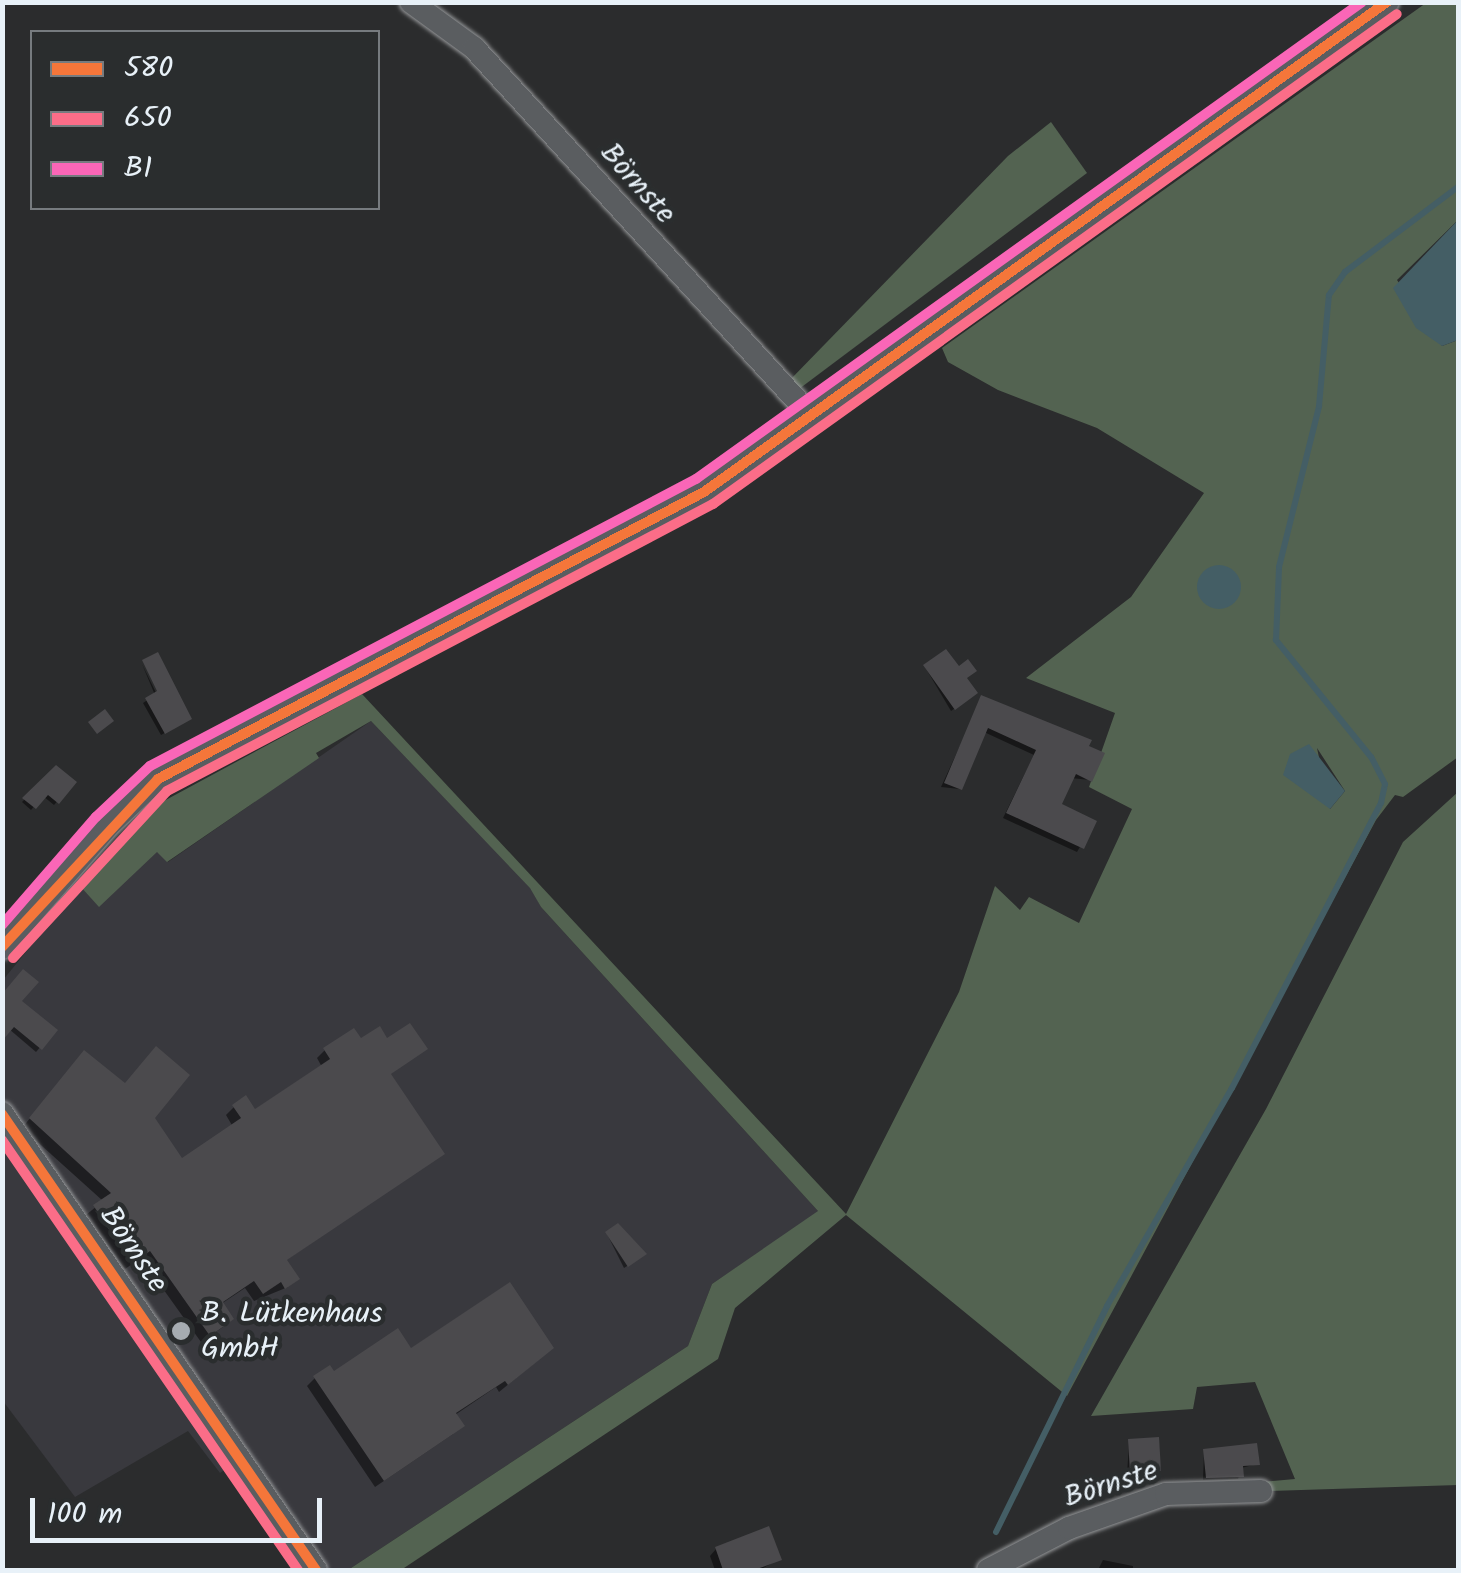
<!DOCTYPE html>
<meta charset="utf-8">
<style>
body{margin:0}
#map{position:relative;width:1461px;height:1573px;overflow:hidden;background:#2b2c2d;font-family:Kalam,sans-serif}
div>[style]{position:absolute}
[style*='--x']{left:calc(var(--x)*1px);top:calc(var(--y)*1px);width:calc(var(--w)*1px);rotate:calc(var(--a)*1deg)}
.built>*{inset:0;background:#39393e}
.green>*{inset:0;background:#536351}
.water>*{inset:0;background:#445e65}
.round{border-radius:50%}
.shadow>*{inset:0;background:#0007}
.stream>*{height:6px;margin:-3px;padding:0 3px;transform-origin:3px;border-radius:3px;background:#445e65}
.building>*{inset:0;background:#4b4a4d}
.roads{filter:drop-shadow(0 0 2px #96989a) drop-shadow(0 0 2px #96989a)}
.minor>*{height:22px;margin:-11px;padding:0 11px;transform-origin:11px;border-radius:11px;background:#5a5d60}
.bus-1>*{height:10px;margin:-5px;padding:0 5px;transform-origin:5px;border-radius:5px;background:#f5763a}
.bus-2>*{height:10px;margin:-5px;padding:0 5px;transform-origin:5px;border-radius:5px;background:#fb6d88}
.bus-3>*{height:10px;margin:-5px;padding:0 5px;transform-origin:5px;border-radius:5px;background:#fa66b7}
.dots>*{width:28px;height:28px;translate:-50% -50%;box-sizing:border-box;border:5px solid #2a2d2e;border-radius:50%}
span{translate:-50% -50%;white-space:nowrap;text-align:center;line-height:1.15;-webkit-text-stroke:9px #2a2d2e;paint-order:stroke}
.street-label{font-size:30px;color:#e8f1f8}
.poi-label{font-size:30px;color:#e8f1f8}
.left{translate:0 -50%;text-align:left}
.frame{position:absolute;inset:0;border:5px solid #e8f1f8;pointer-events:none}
.legend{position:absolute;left:30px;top:30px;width:350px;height:180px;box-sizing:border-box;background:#2a2d2e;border:2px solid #767b7f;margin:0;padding:12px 18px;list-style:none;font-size:30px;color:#e8f1f8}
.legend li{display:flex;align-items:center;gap:20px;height:50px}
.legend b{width:50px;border:2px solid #767b7f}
.scale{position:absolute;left:30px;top:1498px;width:292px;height:45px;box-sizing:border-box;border:5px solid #e8f1f8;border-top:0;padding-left:12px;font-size:30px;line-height:35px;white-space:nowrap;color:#e8f1f8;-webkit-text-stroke:8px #2a2d2e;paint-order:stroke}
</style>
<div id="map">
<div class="built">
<i style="clip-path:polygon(371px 721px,531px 888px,541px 907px,819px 1212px,712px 1284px,688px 1346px,348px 1570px,327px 1570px,247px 1455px,220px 1473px,188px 1431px,75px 1497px,3px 1401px,3px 980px,80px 886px,99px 906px,157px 851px,168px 862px)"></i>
</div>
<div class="green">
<i style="clip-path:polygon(evenodd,1426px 3px,1458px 3px,1458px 220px,1397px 280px,1442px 346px,1458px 340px,1458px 757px,1403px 797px,1395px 795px,1376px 820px,1067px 1396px,846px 1215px,735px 1308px,718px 1359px,401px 1570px,348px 1570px,688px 1346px,712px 1284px,818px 1211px,541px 907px,530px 888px,371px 721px,316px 753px,319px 758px,167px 862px,157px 852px,99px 907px,80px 886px,162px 802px,362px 694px,846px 1214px,959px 992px,995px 886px,1020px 910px,1029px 897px,1079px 923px,1132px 809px,1089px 787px,1115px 713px,1026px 678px,1131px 597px,1204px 493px,1097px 428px,998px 390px,948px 362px,942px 348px,1426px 3px,1317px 748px,1345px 791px,1330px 809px,1317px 748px)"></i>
<i style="clip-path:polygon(1051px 122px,1087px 173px,799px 389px,789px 381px,1008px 156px)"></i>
<i style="clip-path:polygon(1458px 792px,1458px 1485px,1269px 1491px,1262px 1482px,1295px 1479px,1255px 1382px,1197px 1387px,1193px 1409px,1091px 1416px,1266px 1109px,1403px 842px)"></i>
</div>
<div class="water">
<i style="clip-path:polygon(1458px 220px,1458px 340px,1442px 346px,1416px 328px,1393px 288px)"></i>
<i class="round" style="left:1197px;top:565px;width:44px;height:44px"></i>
<i style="clip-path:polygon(1309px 744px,1345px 791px,1330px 809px,1283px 775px,1290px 754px)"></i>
</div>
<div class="shadow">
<i style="clip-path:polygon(142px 664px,161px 703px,186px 721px,161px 735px,143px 703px,155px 695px)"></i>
<i style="clip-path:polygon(925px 667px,964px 678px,972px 696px,951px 711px)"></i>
<i style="clip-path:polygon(982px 698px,1090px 780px,1071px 778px,1058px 805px,1094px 822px,1077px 852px,1003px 818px,1034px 755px,984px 732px,960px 789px,941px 787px)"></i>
<i style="clip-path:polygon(56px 768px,73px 783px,54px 805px,43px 796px,31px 810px,22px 802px)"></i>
<i style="clip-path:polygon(19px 1001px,55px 1030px,36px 1052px,9px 1029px)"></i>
<i style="clip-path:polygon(387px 1041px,425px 1049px,389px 1075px,442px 1154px,285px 1261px,288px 1287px,254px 1301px,245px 1288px,221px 1304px,223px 1327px,201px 1342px,141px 1258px,125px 1269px,86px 1215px,103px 1201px,22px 1128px,77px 1061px,152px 1118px,181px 1162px,233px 1127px,226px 1115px,234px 1107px,254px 1113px,322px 1067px,317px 1058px,325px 1050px)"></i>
<i style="clip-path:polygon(607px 1234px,641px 1257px,624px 1268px)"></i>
<i style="clip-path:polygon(410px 1352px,543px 1356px,499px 1392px,496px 1387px,455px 1415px,453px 1434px,375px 1487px,307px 1386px,315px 1378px)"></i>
<i style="clip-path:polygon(1129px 1442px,1158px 1470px,1154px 1474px,1127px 1476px)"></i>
<i style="clip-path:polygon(1204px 1451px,1257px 1464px,1241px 1468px,1238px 1479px,1203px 1480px)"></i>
<i style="clip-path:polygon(716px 1549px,779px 1559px,760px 1570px,715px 1570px,710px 1556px)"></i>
<i style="clip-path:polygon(1103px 1560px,1133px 1566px,1133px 1570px,1098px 1570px)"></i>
</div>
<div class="stream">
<i style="--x:996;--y:1532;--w:252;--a:-63.8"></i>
<i style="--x:1107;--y:1306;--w:251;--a:-60.2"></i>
<i style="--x:1232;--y:1088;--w:322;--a:-62.4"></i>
<i style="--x:1381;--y:803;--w:19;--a:-78"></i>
<i style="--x:1385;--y:784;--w:30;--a:-117"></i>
<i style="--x:1371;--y:757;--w:151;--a:-129.1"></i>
<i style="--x:1276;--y:640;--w:73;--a:-87.6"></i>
<i style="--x:1279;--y:567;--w:166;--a:-76"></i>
<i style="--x:1319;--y:406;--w:111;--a:-84.9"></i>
<i style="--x:1329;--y:295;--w:28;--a:-55"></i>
<i style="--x:1345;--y:272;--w:141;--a:-37"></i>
</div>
<div class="building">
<i style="clip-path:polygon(946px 649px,959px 666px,968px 659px,977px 671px,967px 678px,978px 693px,955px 710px,923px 665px)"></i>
<i style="clip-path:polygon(158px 652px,192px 719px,165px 734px,145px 698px,157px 691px,142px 660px)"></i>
<i style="clip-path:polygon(981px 695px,1092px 740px,1089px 746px,1105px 753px,1092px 782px,1076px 774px,1062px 804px,1097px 821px,1084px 849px,1006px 813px,1036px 750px,988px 728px,962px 790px,944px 783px)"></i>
<i style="clip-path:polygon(105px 709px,114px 721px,97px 734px,88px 722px)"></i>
<i style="clip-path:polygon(56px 765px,77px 782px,59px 804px,48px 795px,36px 809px,22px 798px)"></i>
<i style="clip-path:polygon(23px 969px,39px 982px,22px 1001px,58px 1030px,42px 1050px,14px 1027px,2px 1041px,2px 994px)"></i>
<i style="clip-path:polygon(410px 1023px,428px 1049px,391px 1074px,445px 1154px,287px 1260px,300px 1279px,285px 1289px,281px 1282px,263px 1294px,254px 1281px,223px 1302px,234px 1319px,210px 1336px,150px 1251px,134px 1263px,124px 1252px,93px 1205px,111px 1193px,29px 1118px,84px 1050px,125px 1083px,156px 1046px,190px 1075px,155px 1118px,182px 1158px,241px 1118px,232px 1105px,246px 1095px,255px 1109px,330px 1059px,323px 1048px,354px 1028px,361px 1038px,380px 1026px,387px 1038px)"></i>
<i style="clip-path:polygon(618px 1223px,647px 1254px,628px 1267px,605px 1232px)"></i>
<i style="clip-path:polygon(510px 1282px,554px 1348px,508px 1385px,505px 1381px,456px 1413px,465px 1426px,384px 1481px,313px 1376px,330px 1365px,334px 1371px,398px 1328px,411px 1348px)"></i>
<i style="clip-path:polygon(1159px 1437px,1161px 1471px,1130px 1473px,1128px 1439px)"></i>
<i style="clip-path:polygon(1257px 1443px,1260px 1465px,1243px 1466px,1244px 1477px,1206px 1478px,1203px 1449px)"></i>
<i style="clip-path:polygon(769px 1526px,782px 1560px,754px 1570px,723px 1570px,715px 1547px)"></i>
</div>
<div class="roads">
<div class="minor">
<i style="--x:411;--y:2;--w:78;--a:36.1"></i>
<i style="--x:474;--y:48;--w:499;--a:47.5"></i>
<i style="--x:2;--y:948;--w:160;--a:-49"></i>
<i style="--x:107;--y:827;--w:70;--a:-43.3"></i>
<i style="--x:158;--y:779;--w:617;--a:-27.73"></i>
<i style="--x:704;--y:492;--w:841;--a:-35.62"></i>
<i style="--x:2;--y:1113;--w:554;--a:55.51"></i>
<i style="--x:988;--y:1570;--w:91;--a:-27.4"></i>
<i style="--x:1069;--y:1528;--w:103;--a:-19.3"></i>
<i style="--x:1166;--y:1494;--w:95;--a:-1.8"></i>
</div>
</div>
<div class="bus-1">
<i style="--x:2;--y:947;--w:229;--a:-47.1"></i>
<i style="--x:158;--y:779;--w:617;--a:-27.73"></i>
<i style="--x:704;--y:492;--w:841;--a:-35.66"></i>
<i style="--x:2;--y:1114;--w:554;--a:55.45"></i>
</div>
<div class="bus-2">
<i style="--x:13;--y:958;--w:227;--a:-47.3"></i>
<i style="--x:167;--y:791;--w:617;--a:-27.73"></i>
<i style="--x:713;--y:504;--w:841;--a:-35.62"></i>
<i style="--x:2;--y:1140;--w:522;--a:55.46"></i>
</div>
<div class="bus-3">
<i style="--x:2;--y:925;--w:143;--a:-49"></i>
<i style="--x:96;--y:817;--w:74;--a:-43.4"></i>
<i style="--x:150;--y:766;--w:617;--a:-27.73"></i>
<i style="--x:696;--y:479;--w:819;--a:-35.61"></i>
</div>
<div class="dots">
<i style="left:181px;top:1331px;background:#a6acb1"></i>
</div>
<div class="street-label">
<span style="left:637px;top:184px;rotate:48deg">Börnste</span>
<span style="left:133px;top:1250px;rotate:56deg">Börnste</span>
<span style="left:1111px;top:1485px;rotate:-18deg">Börnste</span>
</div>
<div class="poi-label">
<span class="left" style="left:201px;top:1331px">B. Lütkenhaus<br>GmbH</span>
</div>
<div class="frame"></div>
<ul class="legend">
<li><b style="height:12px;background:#f5763a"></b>580</li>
<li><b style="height:12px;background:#fb6d88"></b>650</li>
<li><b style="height:12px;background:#fa66b7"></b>B1</li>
</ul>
<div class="scale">100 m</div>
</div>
